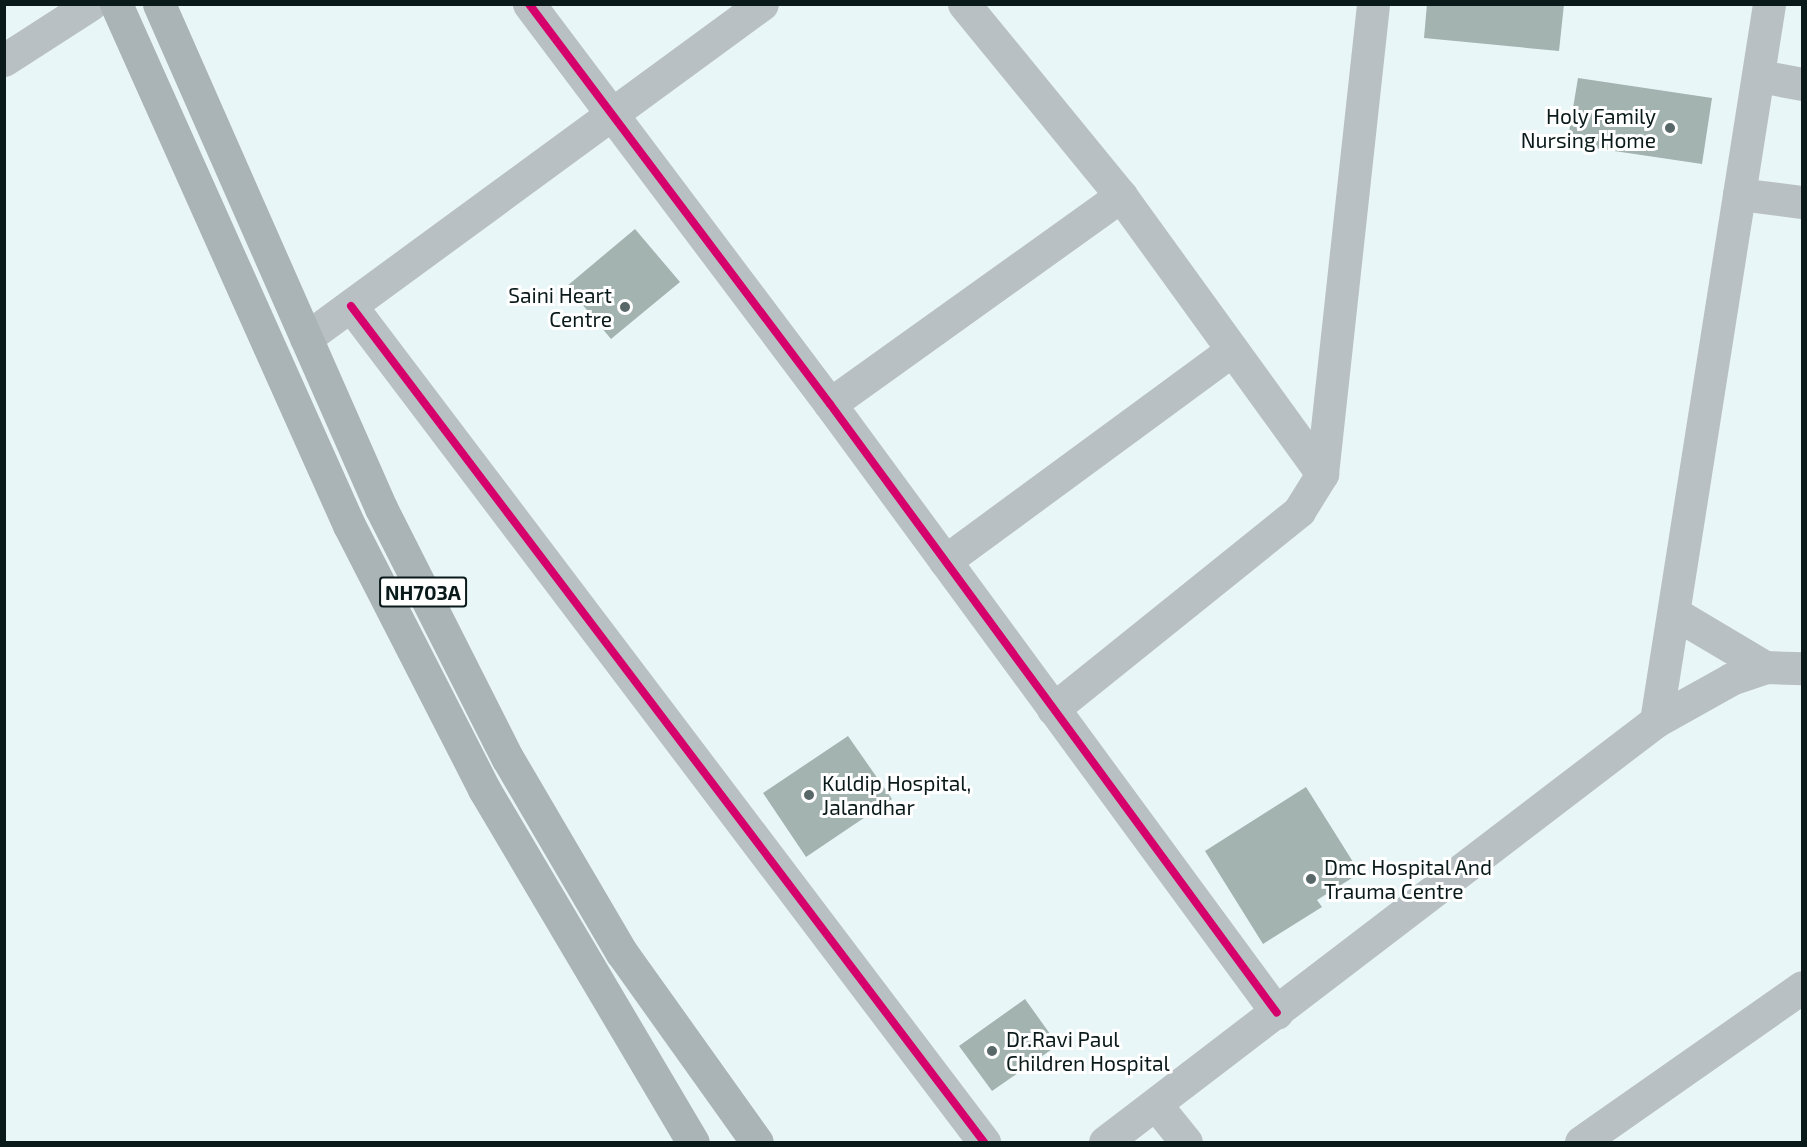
<!DOCTYPE html>
<style>
body{margin:0}
#map{position:relative;width:1807px;height:1147px;overflow:hidden;background:#e9f6f7;font-family:"Exo 2",sans-serif}
div>[style]{position:absolute}
[style*='--x']{left:calc(var(--x)*1px);top:calc(var(--y)*1px);width:calc(var(--w)*1px);rotate:calc(var(--a)*1deg)}
.building>*{inset:0;background:#a2b3b0}
.minor>*{height:33px;margin:-16.5px;padding:0 16.5px;transform-origin:16.5px;border-radius:16.5px;background:#b9c0c3}
.highway>*{height:33px;margin:-16.5px;padding:0 16.5px;transform-origin:16.5px;border-radius:16.5px;background:#aab3b6}
.cycleway>*{height:8px;margin:-4px;padding:0 4px;transform-origin:4px;border-radius:4px;background:#d6006c}
.dots>*{width:16px;height:16px;translate:-50% -50%;box-sizing:border-box;border:3px solid #fff;border-radius:50%}
span{translate:-50% -50%;white-space:nowrap;text-align:center;line-height:1.15;-webkit-text-stroke:6px #fff;paint-order:stroke}
.shield-label span{padding:2px 4px;background:#fff;border:2px solid;border-radius:4px;-webkit-text-stroke-width:0}
.shield-label{font-size:20px;color:#0a1a1b;font-weight:700}
.poi-label{font-size:21px;color:#0a1a1b}
.right{translate:-100% -50%;text-align:right}
.left{translate:0 -50%;text-align:left}
.frame{position:absolute;inset:0;border:6px solid #0a1a1b;pointer-events:none}
</style>
<div id="map">
<div class="building">
<i style="clip-path:polygon(1427px 4px,1564px 4px,1559px 51px,1424px 38px)"></i>
<i style="clip-path:polygon(1578px 78px,1712px 98px,1702px 164px,1567px 144px)"></i>
<i style="clip-path:polygon(635px 229px,680px 282px,611px 339px,567px 286px)"></i>
<i style="clip-path:polygon(848px 736px,892px 799px,806px 857px,763px 793px)"></i>
<i style="clip-path:polygon(1306px 787px,1360px 873px,1317px 900px,1322px 907px,1263px 944px,1205px 851px)"></i>
<i style="clip-path:polygon(1025px 999px,1058px 1045px,992px 1091px,959px 1046px)"></i>
</div>
<div class="minor">
<i style="--x:529;--y:4;--w:501;--a:53.04"></i>
<i style="--x:830;--y:404;--w:755;--a:53.72"></i>
<i style="--x:964;--y:4;--w:248;--a:50.7"></i>
<i style="--x:1121;--y:196;--w:343;--a:54.1"></i>
<i style="--x:4;--y:60;--w:103;--a:-32.8"></i>
<i style="--x:1760;--y:76;--w:43;--a:10.8"></i>
<i style="--x:1739;--y:194;--w:64;--a:7.2"></i>
<i style="--x:351;--y:306;--w:1049;--a:52.87"></i>
<i style="--x:306;--y:338;--w:565;--a:-36.22"></i>
<i style="--x:830;--y:404;--w:358;--a:-35.6"></i>
<i style="--x:945;--y:561;--w:356;--a:-36.3"></i>
<i style="--x:1674;--y:613;--w:106;--a:30.7"></i>
<i style="--x:1053;--y:709;--w:316;--a:-38.8"></i>
<i style="--x:1299;--y:511;--w:44;--a:-58.1"></i>
<i style="--x:1322;--y:474;--w:473;--a:-83.8"></i>
<i style="--x:1656;--y:721;--w:726;--a:-81.04"></i>
<i style="--x:1157;--y:1106;--w:46;--a:51.1"></i>
<i style="--x:1105;--y:1142;--w:693;--a:-37.38"></i>
<i style="--x:1656;--y:721;--w:86;--a:-29.2"></i>
<i style="--x:1731;--y:679;--w:36;--a:-19"></i>
<i style="--x:1765;--y:667;--w:37;--a:2"></i>
<i style="--x:1581;--y:1142;--w:270;--a:-35"></i>
</div>
<div class="highway">
<i style="--x:116;--y:4;--w:571;--a:65.91"></i>
<i style="--x:349;--y:525;--w:297;--a:62.9"></i>
<i style="--x:484;--y:789;--w:410;--a:59.4"></i>
<i style="--x:159;--y:4;--w:551;--a:66.23"></i>
<i style="--x:381;--y:508;--w:281;--a:63.2"></i>
<i style="--x:508;--y:759;--w:225;--a:59.6"></i>
<i style="--x:622;--y:953;--w:232;--a:54.5"></i>
</div>
<div class="cycleway">
<i style="--x:529;--y:4;--w:501;--a:53.04"></i>
<i style="--x:830;--y:404;--w:755;--a:53.72"></i>
<i style="--x:351;--y:306;--w:1049;--a:52.87"></i>
</div>
<div class="dots">
<i style="left:1670px;top:128px;background:#586768"></i>
<i style="left:625px;top:307px;background:#586768"></i>
<i style="left:809px;top:795px;background:#586768"></i>
<i style="left:1311px;top:879px;background:#586768"></i>
<i style="left:992px;top:1051px;background:#586768"></i>
</div>
<div class="shield-label">
<span style="left:423px;top:592px">NH703A</span>
</div>
<div class="poi-label">
<span class="right" style="left:1656px;top:128px">Holy Family<br>Nursing Home</span>
<span class="right" style="left:612px;top:307px">Saini Heart<br>Centre</span>
<span class="left" style="left:822px;top:795px">Kuldip Hospital,<br>Jalandhar</span>
<span class="left" style="left:1324px;top:879px">Dmc Hospital And<br>Trauma Centre</span>
<span class="left" style="left:1006px;top:1051px">Dr.Ravi Paul<br>Children Hospital</span>
</div>
<div class="frame"></div>
</div>
